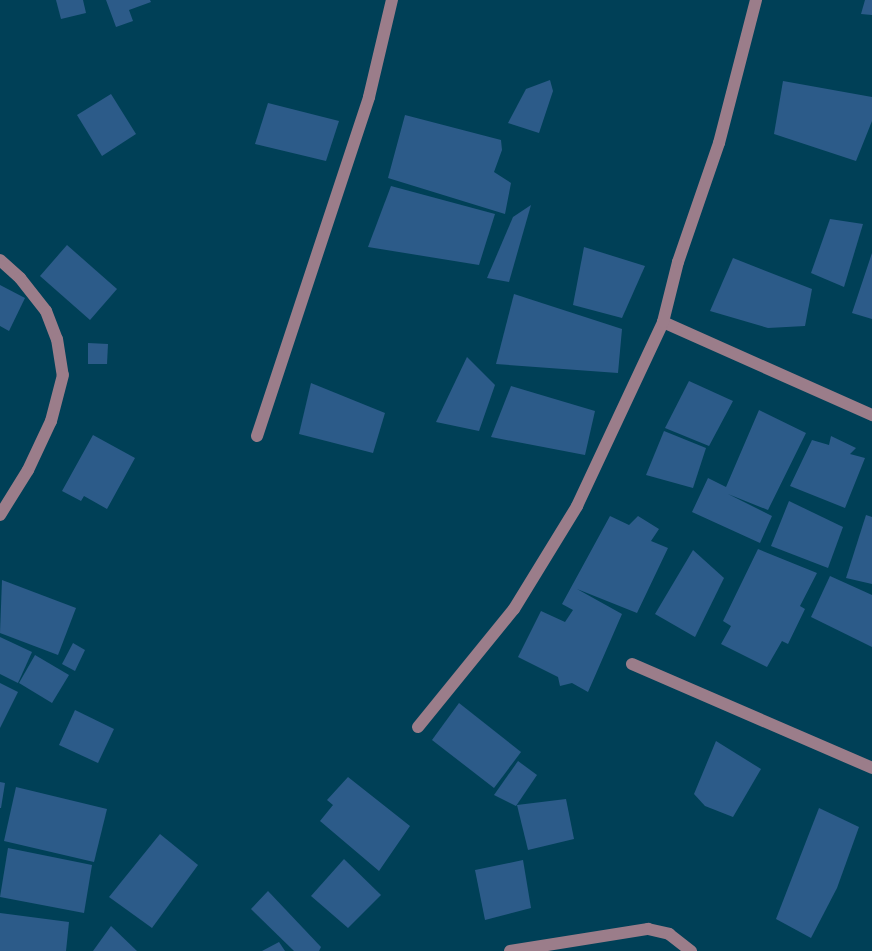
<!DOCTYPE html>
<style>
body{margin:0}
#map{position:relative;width:872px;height:951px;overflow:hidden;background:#004057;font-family:Inter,sans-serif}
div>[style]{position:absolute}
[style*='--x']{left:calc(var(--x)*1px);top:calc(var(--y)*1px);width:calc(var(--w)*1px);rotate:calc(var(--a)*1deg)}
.building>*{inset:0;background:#2c5b89}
.street>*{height:12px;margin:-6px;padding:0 6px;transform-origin:6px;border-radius:6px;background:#9b7d8a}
span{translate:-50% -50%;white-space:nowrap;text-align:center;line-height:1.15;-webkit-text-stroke:4.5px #004057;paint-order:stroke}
</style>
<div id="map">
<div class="building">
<i style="clip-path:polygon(56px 0,83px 0,86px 13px,61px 19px)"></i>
<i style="clip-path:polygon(106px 0,150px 0,151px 2px,129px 10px,133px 21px,116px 27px)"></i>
<i style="clip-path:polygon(865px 0,872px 0,872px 15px,861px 14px)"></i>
<i style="clip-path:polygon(550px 80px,553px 91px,539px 133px,508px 123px,526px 89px)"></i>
<i style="clip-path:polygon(783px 81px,872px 97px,872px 121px,856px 161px,774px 134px)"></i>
<i style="clip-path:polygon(111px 94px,136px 134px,102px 156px,77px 115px)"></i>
<i style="clip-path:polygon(268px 103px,339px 121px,326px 161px,255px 144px)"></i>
<i style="clip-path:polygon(405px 115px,501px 140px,502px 150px,494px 172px,511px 183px,505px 214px,388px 178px)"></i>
<i style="clip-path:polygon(391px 186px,495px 214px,479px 265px,368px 247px)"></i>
<i style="clip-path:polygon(531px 205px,509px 282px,487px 278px,513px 217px)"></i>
<i style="clip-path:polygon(830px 219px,863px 224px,844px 287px,811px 273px)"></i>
<i style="clip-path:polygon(67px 245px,117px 289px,90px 320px,40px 276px)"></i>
<i style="clip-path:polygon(584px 247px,645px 266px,622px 318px,573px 305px)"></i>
<i style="clip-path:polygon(872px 253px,872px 319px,852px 313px)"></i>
<i style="clip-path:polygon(733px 258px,812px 289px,805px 326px,768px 328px,710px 311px)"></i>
<i style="clip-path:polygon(0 285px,25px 298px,9px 331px,0 326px)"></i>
<i style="clip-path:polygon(514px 294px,622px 329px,618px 373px,496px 364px)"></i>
<i style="clip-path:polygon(88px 343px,108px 344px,107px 364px,88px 364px)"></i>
<i style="clip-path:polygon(467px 357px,495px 385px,479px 431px,436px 422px)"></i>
<i style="clip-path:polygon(689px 381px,733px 401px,709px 446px,665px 428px)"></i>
<i style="clip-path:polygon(311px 383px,385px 413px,373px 453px,299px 434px)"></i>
<i style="clip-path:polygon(511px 386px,595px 411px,585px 455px,491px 437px)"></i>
<i style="clip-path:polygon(759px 410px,806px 433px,768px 510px,728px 494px,772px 516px,760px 543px,692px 512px,708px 478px,726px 487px)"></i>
<i style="clip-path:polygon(664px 431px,706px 448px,693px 488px,646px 475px)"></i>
<i style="clip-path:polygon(93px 435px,135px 458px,107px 509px,84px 496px,81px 501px,62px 491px)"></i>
<i style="clip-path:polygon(831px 436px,856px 448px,850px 454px,865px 458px,845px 508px,790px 486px,812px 440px,829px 445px)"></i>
<i style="clip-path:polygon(789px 501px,843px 527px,828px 568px,771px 546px)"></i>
<i style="clip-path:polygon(866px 515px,872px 517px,872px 584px,846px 578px)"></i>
<i style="clip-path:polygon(610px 516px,629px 525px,638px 516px,659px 529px,651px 541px,668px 548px,637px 613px,577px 589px,622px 614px,588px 692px,572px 683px,560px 686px,558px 677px,518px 657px,541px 611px,565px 622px,573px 610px,562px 604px)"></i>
<i style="clip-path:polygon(758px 549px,817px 573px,800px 606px,805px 609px,788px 644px,782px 641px,767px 667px,721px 644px,731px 626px,723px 621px)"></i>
<i style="clip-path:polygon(693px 550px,724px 578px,695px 637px,655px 614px)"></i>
<i style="clip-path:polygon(830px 576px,872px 595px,872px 647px,811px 617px)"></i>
<i style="clip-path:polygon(2px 580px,76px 608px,58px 655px,0 633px)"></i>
<i style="clip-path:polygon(0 637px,32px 652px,18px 683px,0 674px)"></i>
<i style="clip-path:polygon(73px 643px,85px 650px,75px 671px,62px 664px)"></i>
<i style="clip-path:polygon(35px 655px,69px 675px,52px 703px,19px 683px)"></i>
<i style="clip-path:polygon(0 683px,18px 692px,0 728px)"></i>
<i style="clip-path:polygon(459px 703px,521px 752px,494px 788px,432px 740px)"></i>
<i style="clip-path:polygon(75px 710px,114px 729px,98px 763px,59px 745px)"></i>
<i style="clip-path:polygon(716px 741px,761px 769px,733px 817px,705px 806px,694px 794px)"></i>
<i style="clip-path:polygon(518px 761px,537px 775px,516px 806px,494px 795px)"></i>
<i style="clip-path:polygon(348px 777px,410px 826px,379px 871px,320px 821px,333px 805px,327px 800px)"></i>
<i style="clip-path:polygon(0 782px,5px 783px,1px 808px,0 808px)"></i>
<i style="clip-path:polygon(16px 787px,107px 809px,94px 862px,4px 841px)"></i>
<i style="clip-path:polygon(566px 799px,574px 839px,528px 850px,517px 805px)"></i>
<i style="clip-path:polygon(819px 808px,859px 827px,837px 888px,811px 938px,776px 919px)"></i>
<i style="clip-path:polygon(160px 834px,198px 865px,152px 928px,109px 897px)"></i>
<i style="clip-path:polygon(8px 848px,92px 865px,84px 913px,0 897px)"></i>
<i style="clip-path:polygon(344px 859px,381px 895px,348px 928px,311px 896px)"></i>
<i style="clip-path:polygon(523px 860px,531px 908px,485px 920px,475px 870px)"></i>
<i style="clip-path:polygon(268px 891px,321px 947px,319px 951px,294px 951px,251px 909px)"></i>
<i style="clip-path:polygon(0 913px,69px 922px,66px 951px,0 951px)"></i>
<i style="clip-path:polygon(111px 926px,137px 951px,93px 951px)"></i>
<i style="clip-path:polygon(279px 942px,285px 951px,262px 951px)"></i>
</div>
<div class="street">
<i style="--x:0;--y:260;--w:27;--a:42"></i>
<i style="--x:20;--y:278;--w:42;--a:51.8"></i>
<i style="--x:46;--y:311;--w:30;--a:69"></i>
<i style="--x:57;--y:339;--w:36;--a:81"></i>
<i style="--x:63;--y:375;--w:48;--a:104.6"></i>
<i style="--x:51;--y:421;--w:54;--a:115.1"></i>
<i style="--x:28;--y:470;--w:53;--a:121.9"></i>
<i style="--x:663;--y:322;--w:229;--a:24"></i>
<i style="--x:257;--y:436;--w:357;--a:-71.7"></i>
<i style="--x:369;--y:97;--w:100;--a:-76.7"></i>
<i style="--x:632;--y:664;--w:262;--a:23.4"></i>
<i style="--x:418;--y:727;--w:152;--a:-50.9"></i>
<i style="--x:514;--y:609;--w:121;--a:-58.5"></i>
<i style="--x:577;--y:506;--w:203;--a:-64.9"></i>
<i style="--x:663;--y:322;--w:62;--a:-76"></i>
<i style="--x:678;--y:262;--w:126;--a:-71"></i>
<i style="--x:719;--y:143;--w:148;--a:-75.5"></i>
<i style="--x:510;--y:951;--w:140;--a:-9.1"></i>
<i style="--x:648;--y:929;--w:22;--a:13"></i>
<i style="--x:669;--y:934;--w:28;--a:38"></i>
</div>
</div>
